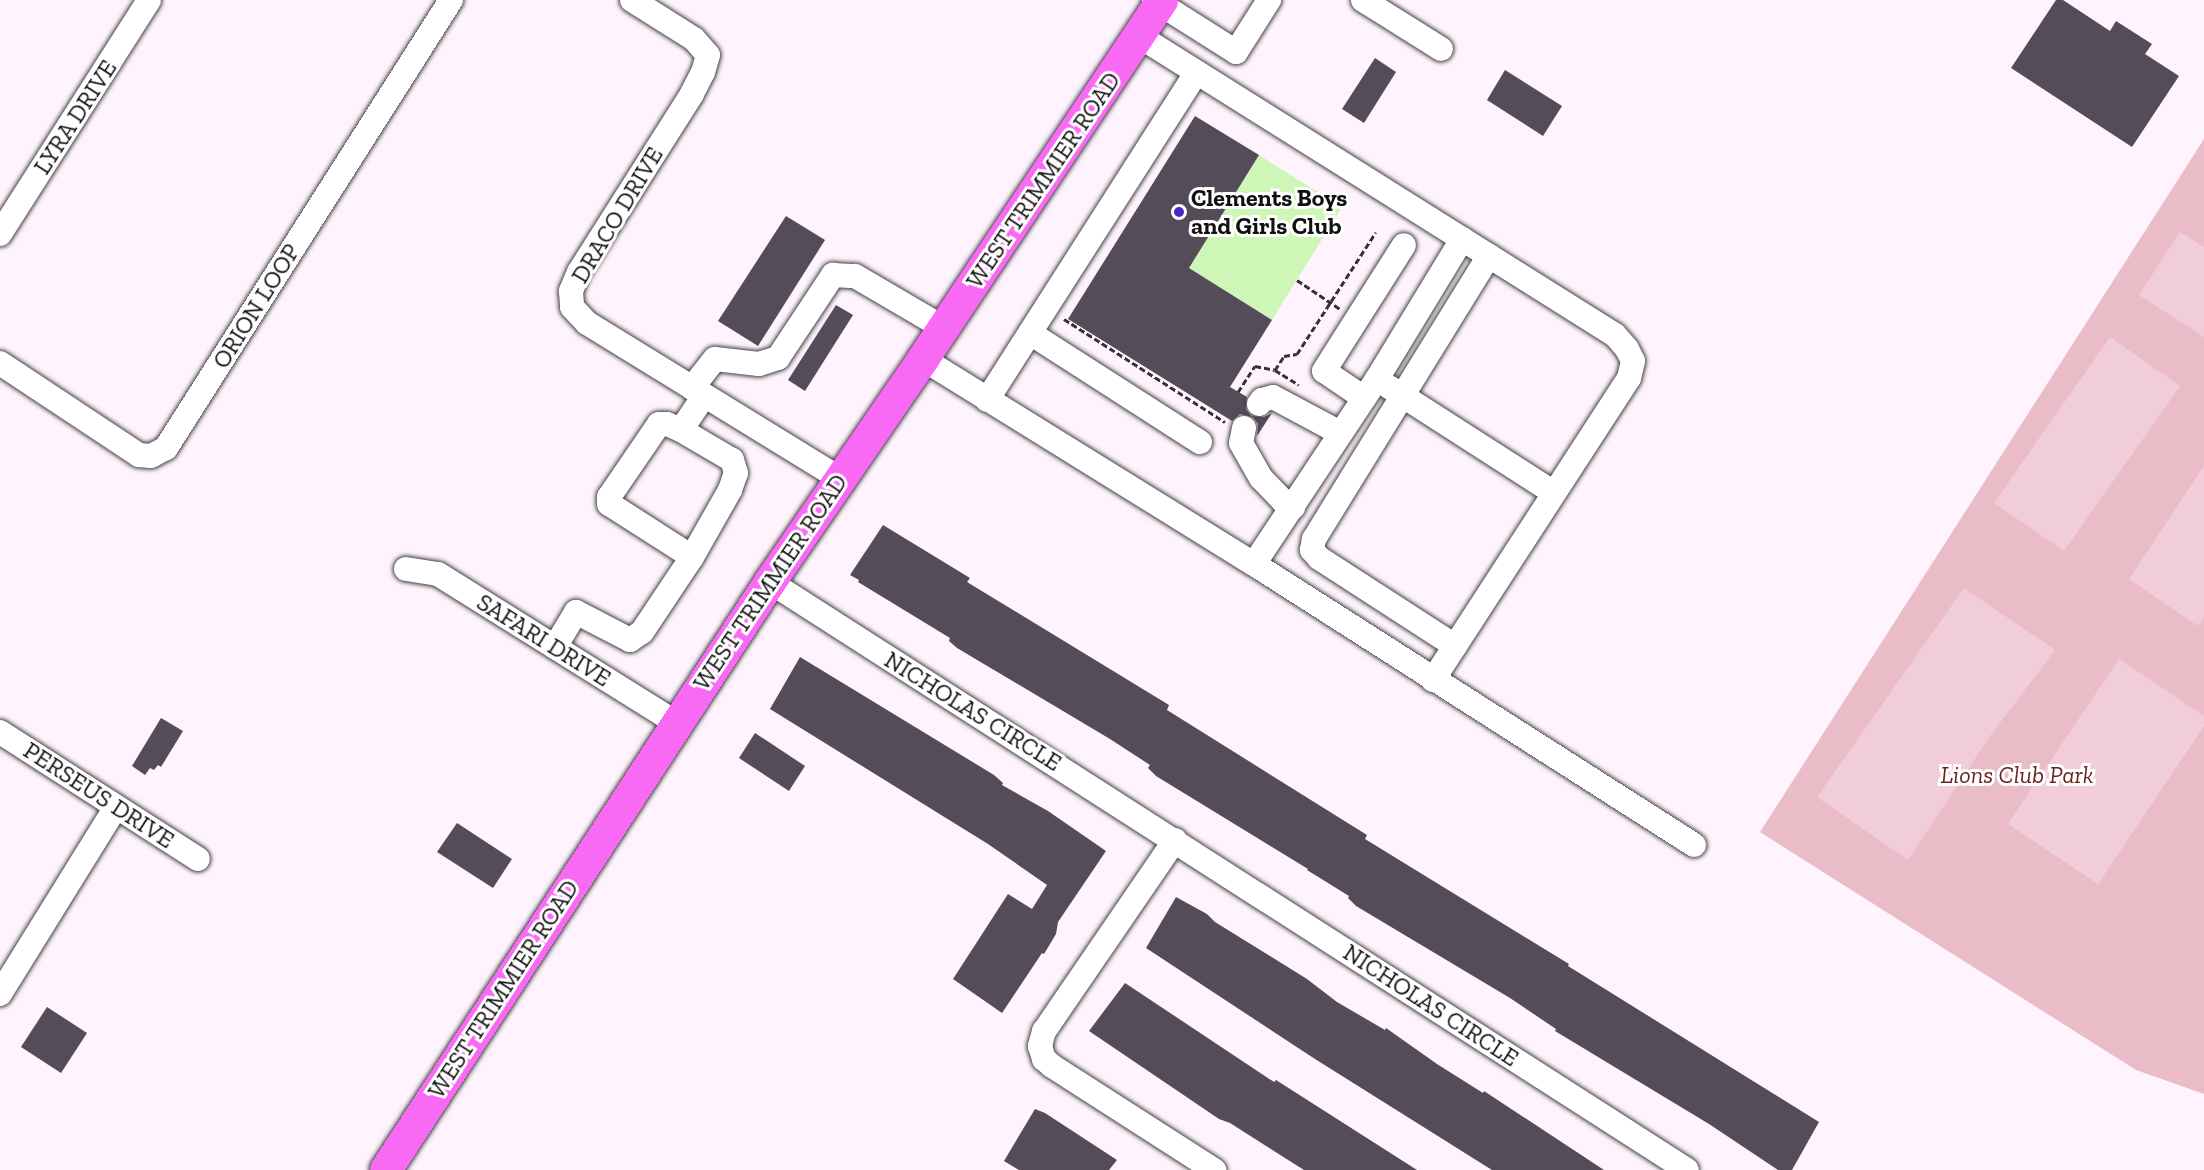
<!DOCTYPE html>
<style>
body{margin:0}
#map{position:relative;width:2204px;height:1170px;overflow:hidden;background:#fff3fe;font-family:"Zilla Slab",serif}
div>[style]{position:absolute}
[style*='--x']{left:calc(var(--x)*1px);top:calc(var(--y)*1px);width:calc(var(--w)*1px);rotate:calc(var(--a)*1deg)}
.green>*{inset:0;background:#eabcc7}
.pitch>*{inset:0;background:#f1cddb}
.water>*{inset:0;background:#cef6b7}
.building>*{inset:0;background:#544c59}
.path>*{height:3px;margin-top:-1.5px;transform-origin:0;background:repeating-linear-gradient(90deg,#323232 0 6px,transparent 0 9px)}
.roads{filter:drop-shadow(0 0 2px #434343) drop-shadow(0 0 2px #434343)}
.minor>*{height:24px;margin:-12px;padding:0 12px;transform-origin:12px;border-radius:12px;background:#fff}
.major>*{height:32px;margin:-16px;padding:0 16px;transform-origin:16px;border-radius:16px;background:#f86af4}
.dots>*{width:16px;height:16px;translate:-50% -50%;box-sizing:border-box;border:3px solid #fff;border-radius:50%}
span{translate:-50% -50%;white-space:nowrap;text-align:center;line-height:1.15;-webkit-text-stroke:6px #fff;paint-order:stroke}
.street-label{font-size:24px;color:#101010}
.poi-label{font-size:24px;color:#101010;font-weight:700}
.left{translate:0 -50%;text-align:left}
.park-label{font-size:24px;color:#69241f;font-style:italic}
</style>
<div id="map">
<div class="green">
<i style="clip-path:polygon(2204px 139px,2204px 1094px,2136px 1070px,1760px 832px)"></i>
</div>
<div class="pitch">
<i style="clip-path:polygon(2180px 232px,2204px 247px,2204px 337px,2139px 295px)"></i>
<i style="clip-path:polygon(2110px 337px,2180px 386px,2064px 551px,1994px 503px)"></i>
<i style="clip-path:polygon(2204px 466px,2204px 617px,2198px 626px,2129px 579px)"></i>
<i style="clip-path:polygon(1964px 588px,2055px 650px,1990px 736px,1908px 860px,1817px 797px)"></i>
<i style="clip-path:polygon(2119px 659px,2204px 716px,2204px 726px,2098px 884px,2008px 824px)"></i>
</div>
<div class="water">
<i style="clip-path:polygon(1259px 155px,1342px 207px,1272px 320px,1189px 268px)"></i>
</div>
<div class="building">
<i style="clip-path:polygon(2056px 0,2063px 0,2110px 31px,2116px 21px,2152px 44px,2145px 54px,2179px 76px,2132px 147px,2011px 68px)"></i>
<i style="clip-path:polygon(1375px 58px,1396px 72px,1364px 123px,1342px 109px)"></i>
<i style="clip-path:polygon(1505px 70px,1562px 106px,1543px 136px,1487px 100px)"></i>
<i style="clip-path:polygon(1195px 116px,1259px 155px,1189px 268px,1272px 320px,1230px 387px,1247px 397px,1246px 409px,1251px 416px,1264px 417px,1272px 413px,1257px 436px,1258px 424px,1253px 417px,1240px 414px,1232px 421px,1068px 319px)"></i>
<i style="clip-path:polygon(786px 216px,825px 240px,758px 346px,718px 321px)"></i>
<i style="clip-path:polygon(836px 305px,853px 315px,805px 391px,788px 380px)"></i>
<i style="clip-path:polygon(883px 525px,970px 578px,967px 582px,1169px 705px,1167px 710px,1367px 835px,1365px 839px,1569px 964px,1568px 966px,1819px 1122px,1792px 1170px,1778px 1170px,1709px 1124px,1555px 1031px,1556px 1029px,1510px 998px,1356px 906px,1348px 898px,1349px 896px,1307px 870px,1308px 869px,1156px 776px,1148px 768px,1150px 765px,1110px 739px,957px 648px,949px 641px,950px 638px,858px 582px,859px 580px,850px 575px)"></i>
<i style="clip-path:polygon(800px 657px,994px 775px,1003px 783px,1002px 785px,1048px 811px,1106px 851px,1058px 922px,1056px 934px,1044px 954px,1042px 953px,1002px 1013px,953px 979px,1008px 894px,1032px 909px,1047px 885px,988px 844px,770px 709px)"></i>
<i style="clip-path:polygon(161px 718px,183px 731px,161px 767px,158px 765px,154px 770px,150px 768px,145px 775px,132px 766px)"></i>
<i style="clip-path:polygon(755px 733px,805px 766px,789px 791px,739px 758px)"></i>
<i style="clip-path:polygon(457px 823px,512px 859px,493px 888px,437px 852px)"></i>
<i style="clip-path:polygon(1176px 897px,1207px 914px,1215px 922px,1307px 979px,1337px 1002px,1385px 1030px,1386px 1028px,1437px 1064px,1483px 1093px,1484px 1091px,1604px 1170px,1492px 1170px,1315px 1059px,1146px 948px)"></i>
<i style="clip-path:polygon(1125px 983px,1274px 1082px,1276px 1080px,1417px 1170px,1304px 1170px,1230px 1123px,1219px 1119px,1089px 1031px)"></i>
<i style="clip-path:polygon(47px 1007px,87px 1033px,61px 1073px,21px 1047px)"></i>
<i style="clip-path:polygon(1035px 1109px,1045px 1113px,1117px 1160px,1109px 1170px,1019px 1170px,1004px 1161px)"></i>
</div>
<div class="path">
<i style="--x:1297;--y:280;--w:52;--a:34"></i>
<i style="--x:1064;--y:319;--w:191;--a:32.6"></i>
<i style="--x:1275;--y:370;--w:17;--a:-57"></i>
<i style="--x:1284;--y:356;--w:13;--a:-9"></i>
<i style="--x:1297;--y:354;--w:145;--a:-57.1"></i>
<i style="--x:1238;--y:392;--w:31;--a:-57"></i>
<i style="--x:1255;--y:366;--w:20;--a:11"></i>
<i style="--x:1275;--y:370;--w:28;--a:32"></i>
</div>
<div class="roads">
<div class="minor">
<i style="--x:632;--y:0;--w:73;--a:32.2"></i>
<i style="--x:694;--y:39;--w:21;--a:49"></i>
<i style="--x:708;--y:55;--w:18;--a:106"></i>
<i style="--x:703;--y:72;--w:25;--a:117"></i>
<i style="--x:692;--y:94;--w:211;--a:122.4"></i>
<i style="--x:579;--y:272;--w:21;--a:113"></i>
<i style="--x:571;--y:291;--w:16;--a:86"></i>
<i style="--x:572;--y:307;--w:22;--a:47"></i>
<i style="--x:587;--y:323;--w:296;--a:31.6"></i>
<i style="--x:1154;--y:0;--w:97;--a:32.4"></i>
<i style="--x:1236;--y:52;--w:62;--a:-57.6"></i>
<i style="--x:1363;--y:0;--w:92;--a:32.1"></i>
<i style="--x:1139;--y:36;--w:562;--a:32.14"></i>
<i style="--x:1615;--y:335;--w:18;--a:49"></i>
<i style="--x:1627;--y:349;--w:13;--a:63"></i>
<i style="--x:1633;--y:361;--w:17;--a:103"></i>
<i style="--x:1629;--y:378;--w:360;--a:123"></i>
<i style="--x:0;--y:234;--w:277;--a:-57.5"></i>
<i style="--x:1030;--y:333;--w:202;--a:32.7"></i>
<i style="--x:923;--y:359;--w:389;--a:31.8"></i>
<i style="--x:1254;--y:564;--w:522;--a:32.56"></i>
<i style="--x:0;--y:363;--w:167;--a:33.5"></i>
<i style="--x:139;--y:455;--w:12;--a:5"></i>
<i style="--x:151;--y:456;--w:17;--a:-28"></i>
<i style="--x:166;--y:448;--w:531;--a:-57.54"></i>
<i style="--x:1389;--y:387;--w:196;--a:32.7"></i>
<i style="--x:692;--y:388;--w:37;--a:-52"></i>
<i style="--x:715;--y:359;--w:44;--a:6.5"></i>
<i style="--x:759;--y:364;--w:20;--a:-18"></i>
<i style="--x:778;--y:358;--w:100;--a:-56.5"></i>
<i style="--x:833;--y:275;--w:22;--a:3"></i>
<i style="--x:855;--y:276;--w:103;--a:30.3"></i>
<i style="--x:1364;--y:398;--w:48;--a:-146"></i>
<i style="--x:1324;--y:371;--w:149;--a:-57.6"></i>
<i style="--x:987;--y:400;--w:389;--a:-57.4"></i>
<i style="--x:1259;--y:404;--w:5;--a:-53"></i>
<i style="--x:1262;--y:400;--w:11;--a:-15"></i>
<i style="--x:1273;--y:397;--w:76;--a:28.2"></i>
<i style="--x:1244;--y:428;--w:15;--a:101"></i>
<i style="--x:1241;--y:443;--w:40;--a:60.3"></i>
<i style="--x:1261;--y:478;--w:32;--a:46"></i>
<i style="--x:1283;--y:501;--w:12;--a:31"></i>
<i style="--x:692;--y:557;--w:98;--a:-147.4"></i>
<i style="--x:609;--y:504;--w:7;--a:-90"></i>
<i style="--x:609;--y:497;--w:88;--a:-55.6"></i>
<i style="--x:659;--y:424;--w:8;--a:0"></i>
<i style="--x:667;--y:424;--w:15;--a:23"></i>
<i style="--x:681;--y:430;--w:41;--a:-55.9"></i>
<i style="--x:1254;--y:564;--w:222;--a:-56.4"></i>
<i style="--x:1377;--y:379;--w:164;--a:-58.7"></i>
<i style="--x:406;--y:569;--w:32;--a:9"></i>
<i style="--x:438;--y:574;--w:281;--a:32"></i>
<i style="--x:770;--y:582;--w:1089;--a:32.67"></i>
<i style="--x:1455;--y:646;--w:162;--a:-147.1"></i>
<i style="--x:1319;--y:558;--w:11;--a:-131"></i>
<i style="--x:1312;--y:550;--w:11;--a:-80"></i>
<i style="--x:1314;--y:539;--w:333;--a:-58.3"></i>
<i style="--x:555;--y:647;--w:41;--a:-59"></i>
<i style="--x:576;--y:612;--w:61;--a:27.4"></i>
<i style="--x:630;--y:640;--w:14;--a:-34"></i>
<i style="--x:642;--y:632;--w:90;--a:-56.3"></i>
<i style="--x:692;--y:557;--w:77;--a:-60.4"></i>
<i style="--x:730;--y:490;--w:18;--a:-71"></i>
<i style="--x:736;--y:473;--w:14;--a:-107"></i>
<i style="--x:732;--y:460;--w:59;--a:-149.5"></i>
<i style="--x:0;--y:732;--w:235;--a:32.7"></i>
<i style="--x:1175;--y:840;--w:232;--a:124.4"></i>
<i style="--x:1044;--y:1031;--w:16;--a:105"></i>
<i style="--x:1040;--y:1046;--w:14;--a:73"></i>
<i style="--x:1044;--y:1059;--w:11;--a:41"></i>
<i style="--x:1052;--y:1066;--w:193;--a:32.7"></i>
<i style="--x:0;--y:994;--w:220;--a:-58.2"></i>
</div>
<div class="major">
<i style="--x:386;--y:1170;--w:702;--a:-56.85"></i>
<i style="--x:770;--y:582;--w:270;--a:-55.5"></i>
<i style="--x:923;--y:359;--w:431;--a:-56.3"></i>
</div>
</div>
<div class="dots">
<i style="left:1179px;top:212px;background:#4927c1"></i>
</div>
<div class="street-label">
<span style="left:75px;top:117px;rotate:-57deg">LYRA DRIVE</span>
<span style="left:1043px;top:180px;rotate:-56deg">WEST TRIMMIER ROAD</span>
<span style="left:617px;top:215px;rotate:-59deg">DRACO DRIVE</span>
<span style="left:256px;top:306px;rotate:-58deg">ORION LOOP</span>
<span style="left:770px;top:582px;rotate:-56deg">WEST TRIMMIER ROAD</span>
<span style="left:544px;top:640px;rotate:32deg">SAFARI DRIVE</span>
<span style="left:973px;top:711px;rotate:32deg">NICHOLAS CIRCLE</span>
<span style="left:99px;top:795px;rotate:33deg">PERSEUS DRIVE</span>
<span style="left:503px;top:989px;rotate:-57deg">WEST TRIMMIER ROAD</span>
<span style="left:1431px;top:1005px;rotate:33deg">NICHOLAS CIRCLE</span>
</div>
<div class="poi-label">
<span class="left" style="left:1191px;top:212px">Clements Boys<br>and Girls Club</span>
</div>
<div class="park-label">
<span style="left:2017px;top:775px">Lions Club Park</span>
</div>
</div>
